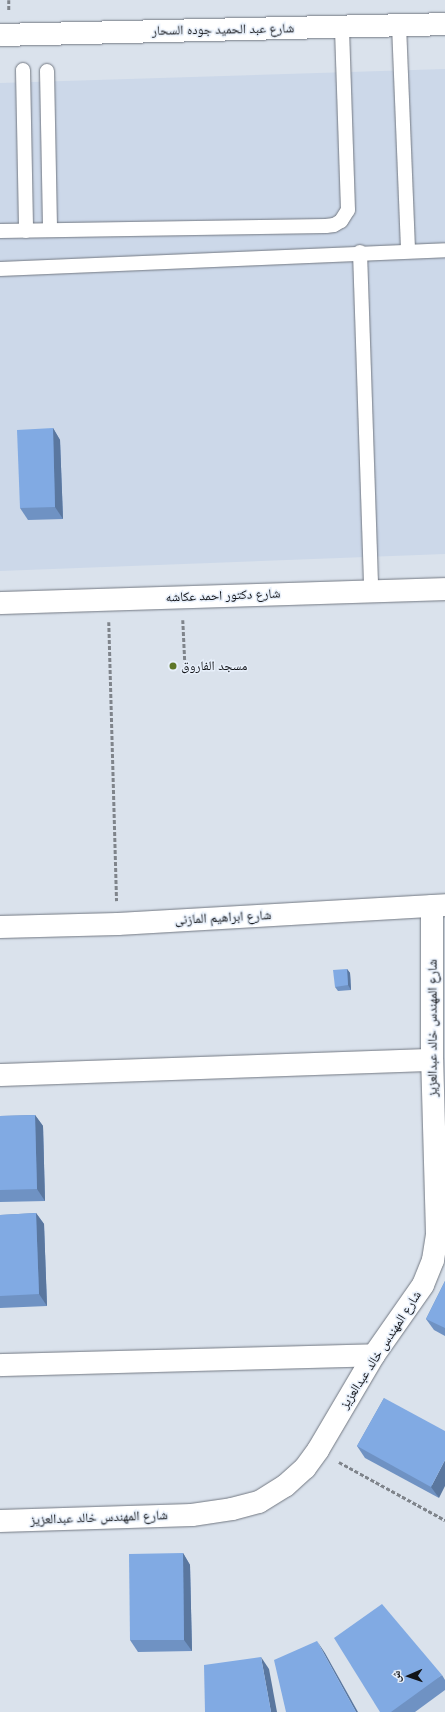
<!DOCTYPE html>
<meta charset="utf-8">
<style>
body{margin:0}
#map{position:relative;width:445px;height:1712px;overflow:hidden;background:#dae2ec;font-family:"Fira Sans","Noto Naskh Arabic",sans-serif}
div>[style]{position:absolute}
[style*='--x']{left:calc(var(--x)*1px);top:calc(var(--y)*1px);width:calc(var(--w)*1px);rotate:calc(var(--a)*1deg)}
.built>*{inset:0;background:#ccd8e9}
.path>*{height:2.5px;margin-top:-1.25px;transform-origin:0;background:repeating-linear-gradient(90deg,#7f848b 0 4px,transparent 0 6px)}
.roads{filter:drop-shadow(0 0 1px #727882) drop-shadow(0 0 1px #727882)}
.service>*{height:14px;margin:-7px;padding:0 7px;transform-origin:7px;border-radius:7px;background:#fff}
.minor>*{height:22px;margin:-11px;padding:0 11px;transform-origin:11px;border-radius:11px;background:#fff}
.tertiary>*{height:22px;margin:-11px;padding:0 11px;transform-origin:11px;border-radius:11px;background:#fff}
.wall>*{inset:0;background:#6f92c3}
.shaded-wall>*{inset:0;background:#5a779f}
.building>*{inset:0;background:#81aae3}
.dots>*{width:11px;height:11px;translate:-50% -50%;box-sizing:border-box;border:2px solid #e7effa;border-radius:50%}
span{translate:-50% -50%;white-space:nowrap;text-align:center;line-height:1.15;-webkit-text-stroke:3px #e7effa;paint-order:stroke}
.street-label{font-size:13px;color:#121418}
.poi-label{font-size:13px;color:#121418}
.left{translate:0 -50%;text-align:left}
.north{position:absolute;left:389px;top:1656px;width:40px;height:40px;-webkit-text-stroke:3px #e7effa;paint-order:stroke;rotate:268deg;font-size:11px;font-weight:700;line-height:16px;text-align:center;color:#121418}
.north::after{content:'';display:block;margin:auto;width:14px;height:18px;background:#121418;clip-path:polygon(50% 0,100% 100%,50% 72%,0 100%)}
</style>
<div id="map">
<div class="built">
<i style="clip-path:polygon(445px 69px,445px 554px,0 571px,0 83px)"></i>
</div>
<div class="path">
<i style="--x:9;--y:0;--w:11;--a:90"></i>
<i style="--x:183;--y:620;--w:42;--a:87.3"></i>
<i style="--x:109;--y:622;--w:279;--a:88.4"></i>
<i style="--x:339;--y:1462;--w:121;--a:28.7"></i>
</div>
<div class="roads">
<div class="service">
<i style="--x:399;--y:25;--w:226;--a:87.7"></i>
<i style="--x:23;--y:70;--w:161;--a:88.9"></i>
<i style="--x:47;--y:71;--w:159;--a:88.9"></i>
<i style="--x:0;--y:231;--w:326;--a:-0.9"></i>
<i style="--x:326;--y:226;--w:8;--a:-7"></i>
<i style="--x:334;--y:225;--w:8;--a:-30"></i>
<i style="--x:341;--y:221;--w:13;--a:-58"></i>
<i style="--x:348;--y:210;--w:182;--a:-91.9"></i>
<i style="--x:360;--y:252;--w:339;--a:88.1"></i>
<i style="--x:0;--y:269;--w:445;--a:-2.4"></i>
</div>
<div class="minor">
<i style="--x:0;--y:927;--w:118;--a:-1.5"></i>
<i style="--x:118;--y:924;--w:328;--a:-3.3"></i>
<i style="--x:0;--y:1075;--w:432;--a:-2"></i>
<i style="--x:0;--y:1365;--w:374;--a:-1.5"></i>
<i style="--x:0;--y:1521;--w:192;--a:-1.8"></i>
<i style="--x:192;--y:1515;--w:40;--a:-8.5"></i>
<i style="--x:232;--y:1509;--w:28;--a:-15"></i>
<i style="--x:259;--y:1502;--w:31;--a:-32"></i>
<i style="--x:285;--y:1486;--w:27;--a:-42"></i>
<i style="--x:305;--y:1468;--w:22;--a:-54"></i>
<i style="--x:318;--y:1450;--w:110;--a:-59.5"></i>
<i style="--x:374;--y:1355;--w:85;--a:-55"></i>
<i style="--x:423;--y:1285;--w:27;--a:-68"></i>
<i style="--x:433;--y:1260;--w:26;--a:-81"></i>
<i style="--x:437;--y:1234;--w:174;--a:-91.6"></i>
<i style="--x:432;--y:1060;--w:154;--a:-90"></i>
</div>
<div class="tertiary">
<i style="--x:0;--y:35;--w:445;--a:-1.4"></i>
<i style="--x:0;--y:603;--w:445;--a:-1.8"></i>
</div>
</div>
<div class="wall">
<i style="clip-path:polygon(53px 428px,60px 440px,63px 519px,28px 520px,20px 508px)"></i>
<i style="clip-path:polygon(347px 969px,350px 973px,351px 990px,338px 991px,335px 987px)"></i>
<i style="clip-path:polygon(35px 1115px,43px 1126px,45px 1201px,0 1202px,0 1116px)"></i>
<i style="clip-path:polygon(36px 1213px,44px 1224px,47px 1306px,0 1308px,0 1215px)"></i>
<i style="clip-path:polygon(445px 1281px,445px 1336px,434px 1330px,426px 1319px)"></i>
<i style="clip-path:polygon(384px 1398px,439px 1498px,365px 1458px,357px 1446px)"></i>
<i style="clip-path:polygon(183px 1553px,190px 1565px,192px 1651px,138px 1652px,130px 1640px)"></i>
<i style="clip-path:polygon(442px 1675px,445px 1680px,445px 1690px,415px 1712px,380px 1712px)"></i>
</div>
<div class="shaded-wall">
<i style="clip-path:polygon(53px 428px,60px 440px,63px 519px,55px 507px)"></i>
<i style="clip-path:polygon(347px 969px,350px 973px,351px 990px,348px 985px)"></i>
<i style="clip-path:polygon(35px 1115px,43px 1126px,45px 1201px,37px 1189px)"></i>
<i style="clip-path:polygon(36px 1213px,44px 1224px,47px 1306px,39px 1294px)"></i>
<i style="clip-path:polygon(445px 1460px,445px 1486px,439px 1498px,431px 1487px)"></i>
<i style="clip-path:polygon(183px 1553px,190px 1565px,192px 1651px,184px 1640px)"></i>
<i style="clip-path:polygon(317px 1641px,325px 1653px,358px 1712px,356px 1712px)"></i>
<i style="clip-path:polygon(261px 1657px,269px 1669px,277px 1712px,271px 1712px)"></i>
</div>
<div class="building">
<i style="clip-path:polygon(53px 428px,55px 507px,20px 508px,17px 430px)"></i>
<i style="clip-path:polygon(347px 969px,348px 985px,335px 987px,333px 970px)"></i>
<i style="clip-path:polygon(35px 1115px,37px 1189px,0 1190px,0 1116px)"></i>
<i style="clip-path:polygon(36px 1213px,39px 1294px,0 1296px,0 1215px)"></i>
<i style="clip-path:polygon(445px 1281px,445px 1328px,426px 1319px)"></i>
<i style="clip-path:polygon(384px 1398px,445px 1431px,445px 1460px,431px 1487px,357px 1446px)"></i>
<i style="clip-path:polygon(183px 1553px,184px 1640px,130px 1640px,129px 1554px)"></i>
<i style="clip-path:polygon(382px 1604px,442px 1675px,391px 1712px,380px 1712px,334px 1638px)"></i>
<i style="clip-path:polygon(317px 1641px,356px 1712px,286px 1712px,274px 1660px)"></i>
<i style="clip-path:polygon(261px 1657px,271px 1712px,205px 1712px,204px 1665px)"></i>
</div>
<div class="dots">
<i style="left:173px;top:666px;background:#5e7628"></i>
</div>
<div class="street-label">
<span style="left:223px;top:30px;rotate:-1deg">شارع عبد الحميد جوده السحار</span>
<span style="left:223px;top:596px;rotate:-2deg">شارع دكتور احمد عكاشه</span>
<span style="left:223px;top:918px;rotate:-3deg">شارع ابراهيم المازنى</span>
<span style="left:433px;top:1028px;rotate:-90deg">شارع المهندس خالد عبدالعزيز</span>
<span style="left:381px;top:1350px;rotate:-57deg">شارع المهندس خالد عبدالعزيز</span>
<span style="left:99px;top:1518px;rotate:-2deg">شارع المهندس خالد عبدالعزيز</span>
</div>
<div class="poi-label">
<span class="left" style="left:181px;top:666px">مسجد الفاروق</span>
</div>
<div class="north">ش</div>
</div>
